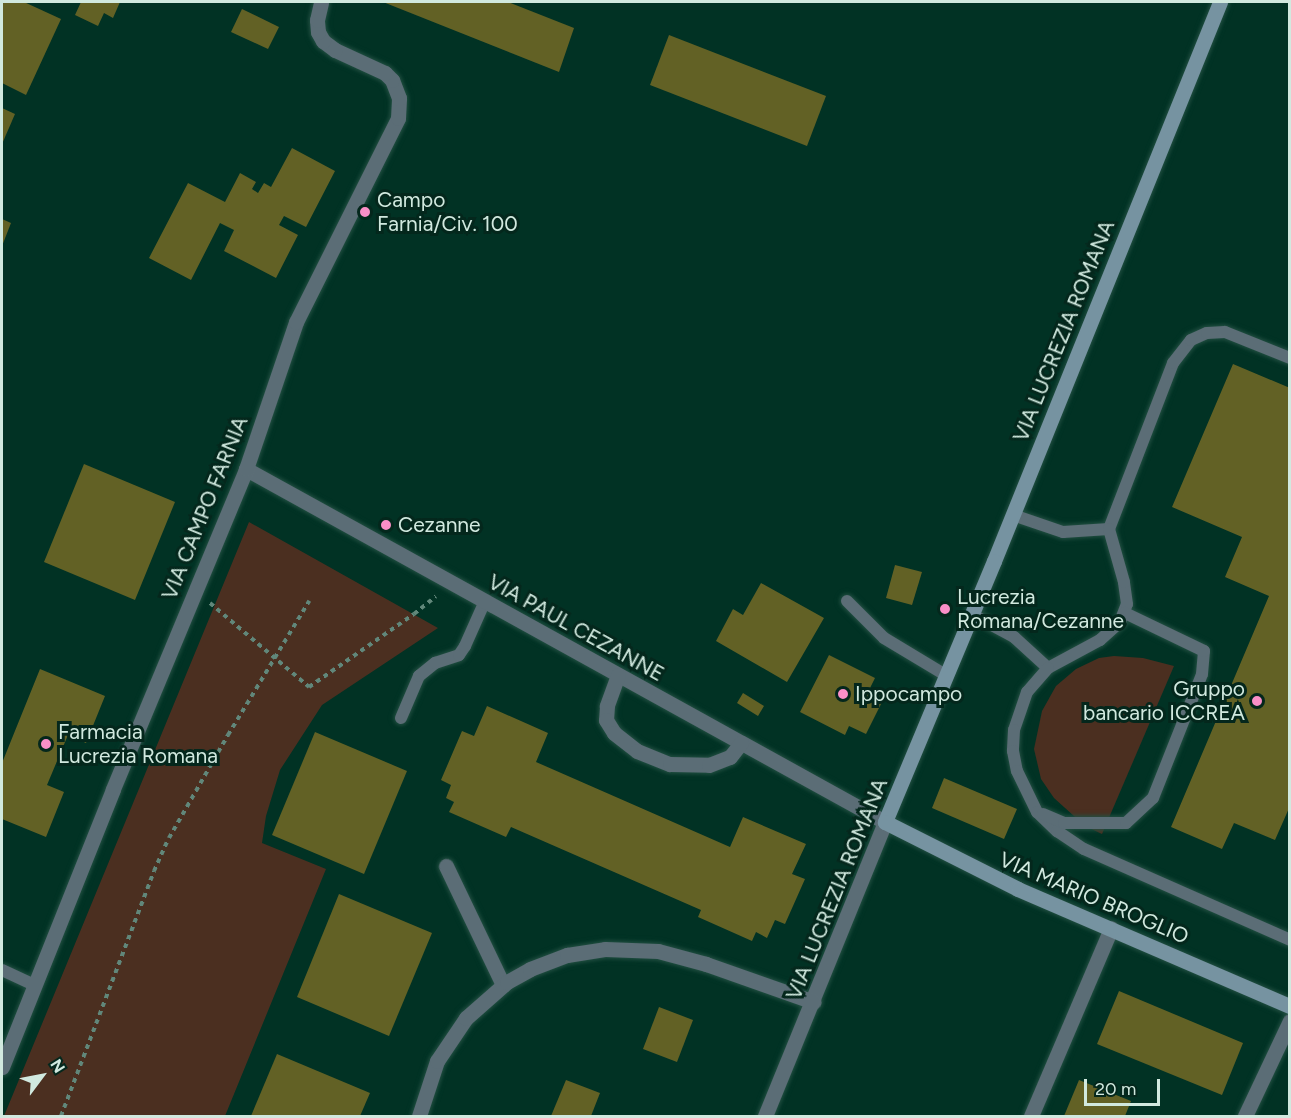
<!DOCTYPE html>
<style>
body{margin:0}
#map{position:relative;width:1291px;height:1118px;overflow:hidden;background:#013224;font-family:Figtree,sans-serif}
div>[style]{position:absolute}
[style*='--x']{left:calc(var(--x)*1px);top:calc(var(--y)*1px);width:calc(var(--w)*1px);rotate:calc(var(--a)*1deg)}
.green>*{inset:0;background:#4b2f20}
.building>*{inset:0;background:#626125}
.path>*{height:4px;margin-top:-2px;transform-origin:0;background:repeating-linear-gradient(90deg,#61877a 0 4.5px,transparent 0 9px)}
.roads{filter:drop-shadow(0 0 2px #224f42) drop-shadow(0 0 2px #224f42)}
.lane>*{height:12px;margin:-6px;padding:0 6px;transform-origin:6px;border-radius:6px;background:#5b6d76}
.street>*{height:15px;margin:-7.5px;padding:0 7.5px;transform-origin:7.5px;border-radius:7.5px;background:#5b6d76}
.secondary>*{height:15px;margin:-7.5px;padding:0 7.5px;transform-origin:7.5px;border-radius:7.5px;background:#7693a1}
.dots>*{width:16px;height:16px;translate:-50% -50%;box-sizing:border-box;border:3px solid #04271c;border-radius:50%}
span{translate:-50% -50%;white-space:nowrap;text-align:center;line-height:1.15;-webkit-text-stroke:6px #04271c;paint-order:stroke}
.poi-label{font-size:21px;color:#d1e9df}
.left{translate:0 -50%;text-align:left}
.right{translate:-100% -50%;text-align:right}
.street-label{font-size:21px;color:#d1e9df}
.frame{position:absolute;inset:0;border:3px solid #d1e9df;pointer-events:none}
.north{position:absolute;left:12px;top:1046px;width:60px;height:60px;-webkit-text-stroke:4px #04271c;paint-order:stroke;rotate:58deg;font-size:16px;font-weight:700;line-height:24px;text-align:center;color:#d1e9df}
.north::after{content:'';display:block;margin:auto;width:21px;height:27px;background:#d1e9df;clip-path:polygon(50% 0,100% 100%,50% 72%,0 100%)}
.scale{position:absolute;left:1084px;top:1079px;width:76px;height:27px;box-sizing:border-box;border:3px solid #d1e9df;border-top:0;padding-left:8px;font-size:18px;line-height:21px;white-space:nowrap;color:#d1e9df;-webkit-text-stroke:4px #04271c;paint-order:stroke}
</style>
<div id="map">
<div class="green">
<i style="clip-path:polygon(249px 522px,438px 628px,322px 705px,280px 770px,266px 816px,262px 843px,326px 869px,225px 1116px,4px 1116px)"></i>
<i style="clip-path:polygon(1114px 656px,1143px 658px,1174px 666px,1102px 834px,1085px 826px,1054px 798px,1041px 779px,1034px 749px,1042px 711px,1056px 686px,1076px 669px,1099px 658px)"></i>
</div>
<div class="building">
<i style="clip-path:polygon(2px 2px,24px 2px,61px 19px,26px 95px,2px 83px)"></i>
<i style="clip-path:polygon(81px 2px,120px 2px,113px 18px,104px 13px,98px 26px,75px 15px)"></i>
<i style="clip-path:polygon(383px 2px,508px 2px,574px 28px,559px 72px)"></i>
<i style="clip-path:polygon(242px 9px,279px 27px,268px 49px,231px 32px)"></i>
<i style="clip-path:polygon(669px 35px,826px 96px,807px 146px,650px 85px)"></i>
<i style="clip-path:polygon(2px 108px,15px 114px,2px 144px)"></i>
<i style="clip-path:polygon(292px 148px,335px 171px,306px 227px,284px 216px,279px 225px,298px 235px,276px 278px,224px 251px,234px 230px,220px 223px,191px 280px,149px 258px,188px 183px,225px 202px,240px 173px,256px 182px,252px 189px,258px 193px,264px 183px,271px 187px)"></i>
<i style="clip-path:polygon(2px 219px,11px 223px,2px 246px)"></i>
<i style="clip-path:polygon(1233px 364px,1290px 388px,1290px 806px,1275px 840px,1234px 823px,1222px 849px,1171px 827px,1269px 596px,1225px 577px,1242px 537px,1172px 507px)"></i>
<i style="clip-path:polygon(84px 464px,175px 502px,135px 600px,44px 562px)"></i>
<i style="clip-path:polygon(895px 565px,922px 572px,912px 605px,886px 598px)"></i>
<i style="clip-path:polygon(761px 583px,824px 618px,787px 682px,716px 641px,733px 609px,743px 615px)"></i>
<i style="clip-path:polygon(829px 655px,875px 678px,869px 690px,884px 698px,866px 734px,849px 726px,845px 735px,800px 712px)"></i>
<i style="clip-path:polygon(40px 669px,105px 696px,86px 743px,68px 735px,47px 785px,64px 792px,46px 837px,2px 819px,2px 763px)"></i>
<i style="clip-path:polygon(743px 693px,764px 706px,758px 716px,737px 703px)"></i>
<i style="clip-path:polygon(487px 706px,548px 733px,536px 762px,730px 847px,743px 817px,806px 844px,792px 874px,805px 879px,785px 924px,775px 920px,767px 938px,756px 932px,752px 941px,698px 917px,701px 910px,511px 827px,506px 837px,449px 812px,454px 802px,446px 798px,451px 785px,441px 780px,462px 731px,474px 736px)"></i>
<i style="clip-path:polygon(315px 732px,407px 771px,364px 874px,272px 835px)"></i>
<i style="clip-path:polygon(944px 778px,1017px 809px,1004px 839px,932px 808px)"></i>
<i style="clip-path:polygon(339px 894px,432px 933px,389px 1036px,297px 997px)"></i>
<i style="clip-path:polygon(1119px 991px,1243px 1043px,1222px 1095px,1097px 1044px)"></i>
<i style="clip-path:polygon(659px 1007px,693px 1020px,677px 1062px,643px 1049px)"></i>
<i style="clip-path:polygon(277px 1054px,370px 1093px,360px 1116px,251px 1116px)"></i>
<i style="clip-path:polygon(566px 1080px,600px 1093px,591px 1116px,551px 1116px)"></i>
<i style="clip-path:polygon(1079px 1080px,1131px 1101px,1125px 1116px,1064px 1116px)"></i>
</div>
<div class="path">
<i style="--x:210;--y:603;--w:130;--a:40.3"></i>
<i style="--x:309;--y:687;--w:128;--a:-34.8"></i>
<i style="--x:414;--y:614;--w:28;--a:-39"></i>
<i style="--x:61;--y:1116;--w:262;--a:-69.2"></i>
<i style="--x:154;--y:871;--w:36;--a:-66"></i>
<i style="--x:169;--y:838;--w:119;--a:-60.2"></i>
<i style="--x:228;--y:735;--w:157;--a:-58.8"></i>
</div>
<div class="roads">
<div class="lane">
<i style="--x:1013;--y:515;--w:53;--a:18.8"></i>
<i style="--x:1063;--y:532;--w:46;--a:-3.7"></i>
<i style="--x:1109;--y:529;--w:178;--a:-68.9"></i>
<i style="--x:1173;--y:363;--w:29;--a:-52"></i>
<i style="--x:1191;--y:340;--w:17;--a:-24"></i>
<i style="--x:1207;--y:333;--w:18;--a:-3"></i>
<i style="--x:1225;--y:332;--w:70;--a:21.8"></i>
<i style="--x:847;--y:601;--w:52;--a:45"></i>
<i style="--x:884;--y:638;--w:74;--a:31.1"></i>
<i style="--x:973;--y:615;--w:47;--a:28.2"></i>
<i style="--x:1014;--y:637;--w:46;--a:42.4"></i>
<i style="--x:1048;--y:668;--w:59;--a:-28.3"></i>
<i style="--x:1100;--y:640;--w:27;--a:-42"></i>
<i style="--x:1120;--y:622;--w:19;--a:-69"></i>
<i style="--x:1127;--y:604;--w:22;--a:-98"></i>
<i style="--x:1124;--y:582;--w:55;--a:-105.8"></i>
<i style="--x:1048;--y:668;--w:32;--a:131"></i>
<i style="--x:1027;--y:692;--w:40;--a:108.9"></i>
<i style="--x:1014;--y:730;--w:21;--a:93"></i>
<i style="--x:1013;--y:751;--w:20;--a:79"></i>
<i style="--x:1017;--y:771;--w:46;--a:64"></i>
<i style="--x:1037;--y:812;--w:28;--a:44"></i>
<i style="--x:1057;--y:831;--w:32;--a:34"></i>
<i style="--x:1084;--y:849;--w:225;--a:23.8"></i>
<i style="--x:401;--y:718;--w:46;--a:-66.8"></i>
<i style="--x:419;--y:676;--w:21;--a:-39"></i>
<i style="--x:435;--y:663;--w:25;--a:-18"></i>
<i style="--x:459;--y:655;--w:11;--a:-56"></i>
<i style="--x:465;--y:646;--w:49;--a:-66"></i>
<i style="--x:1043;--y:814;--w:23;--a:23"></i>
<i style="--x:1064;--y:823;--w:62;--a:0"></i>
<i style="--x:1126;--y:823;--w:37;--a:-43"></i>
<i style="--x:1153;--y:798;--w:133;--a:-68.4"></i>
<i style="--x:1202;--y:674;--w:23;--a:-85"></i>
<i style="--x:1204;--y:651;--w:88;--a:-154.3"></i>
<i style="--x:2;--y:970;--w:35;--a:25"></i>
</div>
<div class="street">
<i style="--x:246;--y:469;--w:730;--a:28.92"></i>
<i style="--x:885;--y:822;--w:318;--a:112.2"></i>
<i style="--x:618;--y:675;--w:33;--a:110"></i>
<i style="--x:607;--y:706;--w:14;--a:94"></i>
<i style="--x:606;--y:720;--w:15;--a:58"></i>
<i style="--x:614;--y:733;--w:29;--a:38"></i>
<i style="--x:637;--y:751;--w:35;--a:22"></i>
<i style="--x:670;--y:764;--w:39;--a:1"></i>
<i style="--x:709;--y:765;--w:22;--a:-21"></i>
<i style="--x:730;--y:757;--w:18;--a:-52"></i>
<i style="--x:446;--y:866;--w:132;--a:64.4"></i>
<i style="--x:2;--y:1067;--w:299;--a:-68.2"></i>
<i style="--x:113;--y:789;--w:347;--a:-67.4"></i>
<i style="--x:246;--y:469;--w:155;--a:-71.2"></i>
<i style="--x:296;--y:322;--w:228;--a:-63.4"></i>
<i style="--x:398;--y:118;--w:20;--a:-87"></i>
<i style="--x:399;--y:98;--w:19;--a:-111"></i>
<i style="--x:392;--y:80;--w:10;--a:-135"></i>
<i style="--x:385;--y:73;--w:55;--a:-155.3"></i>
<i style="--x:335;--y:50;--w:15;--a:-143"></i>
<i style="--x:323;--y:41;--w:10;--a:-119"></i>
<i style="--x:318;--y:32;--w:12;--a:-95"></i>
<i style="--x:317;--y:20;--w:18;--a:-77"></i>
<i style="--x:419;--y:1116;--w:58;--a:-71.9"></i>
<i style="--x:437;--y:1061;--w:52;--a:-56"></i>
<i style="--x:466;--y:1018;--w:55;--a:-41.3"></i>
<i style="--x:507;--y:982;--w:26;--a:-29"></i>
<i style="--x:530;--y:969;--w:40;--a:-21"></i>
<i style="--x:567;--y:955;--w:38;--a:-9"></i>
<i style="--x:605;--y:949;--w:53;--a:2.2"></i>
<i style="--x:658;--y:951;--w:50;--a:15.2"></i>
<i style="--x:706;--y:964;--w:114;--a:19.4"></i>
<i style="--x:1031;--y:1116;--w:204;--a:-66.9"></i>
<i style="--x:1245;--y:1116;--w:105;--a:-64.7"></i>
</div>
<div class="secondary">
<i style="--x:1220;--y:2;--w:603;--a:112.01"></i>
<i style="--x:994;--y:561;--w:283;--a:112.7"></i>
<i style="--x:885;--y:822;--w:149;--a:26.7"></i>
<i style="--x:1018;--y:889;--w:296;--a:23.3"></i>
</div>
</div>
<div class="dots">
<i style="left:365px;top:212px;background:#fa8fc8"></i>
<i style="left:386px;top:525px;background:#fa8fc8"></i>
<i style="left:945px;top:609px;background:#fa8fc8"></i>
<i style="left:843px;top:694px;background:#fa8fc8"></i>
<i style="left:1257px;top:701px;background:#fa8fc8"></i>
<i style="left:46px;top:744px;background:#fa8fc8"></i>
</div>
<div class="poi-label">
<span class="left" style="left:377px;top:212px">Campo<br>Farnia/Civ. 100</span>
<span class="left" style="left:398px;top:525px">Cezanne</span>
<span class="left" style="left:957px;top:609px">Lucrezia<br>Romana/Cezanne</span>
<span class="right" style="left:1245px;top:701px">Gruppo<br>bancario ICCREA</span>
<span class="left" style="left:855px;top:694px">Ippocampo</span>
<span class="left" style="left:58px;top:744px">Farmacia<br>Lucrezia Romana</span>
</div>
<div class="street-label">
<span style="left:1064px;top:331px;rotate:-68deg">VIA LUCREZIA ROMANA</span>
<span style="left:205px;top:508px;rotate:-68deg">VIA CAMPO FARNIA</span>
<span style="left:576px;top:628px;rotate:29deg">VIA PAUL CEZANNE</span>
<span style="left:837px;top:889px;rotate:-68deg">VIA LUCREZIA ROMANA</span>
<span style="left:1094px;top:898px;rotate:23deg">VIA MARIO BROGLIO</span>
</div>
<div class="frame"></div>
<div class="north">N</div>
<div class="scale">20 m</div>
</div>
